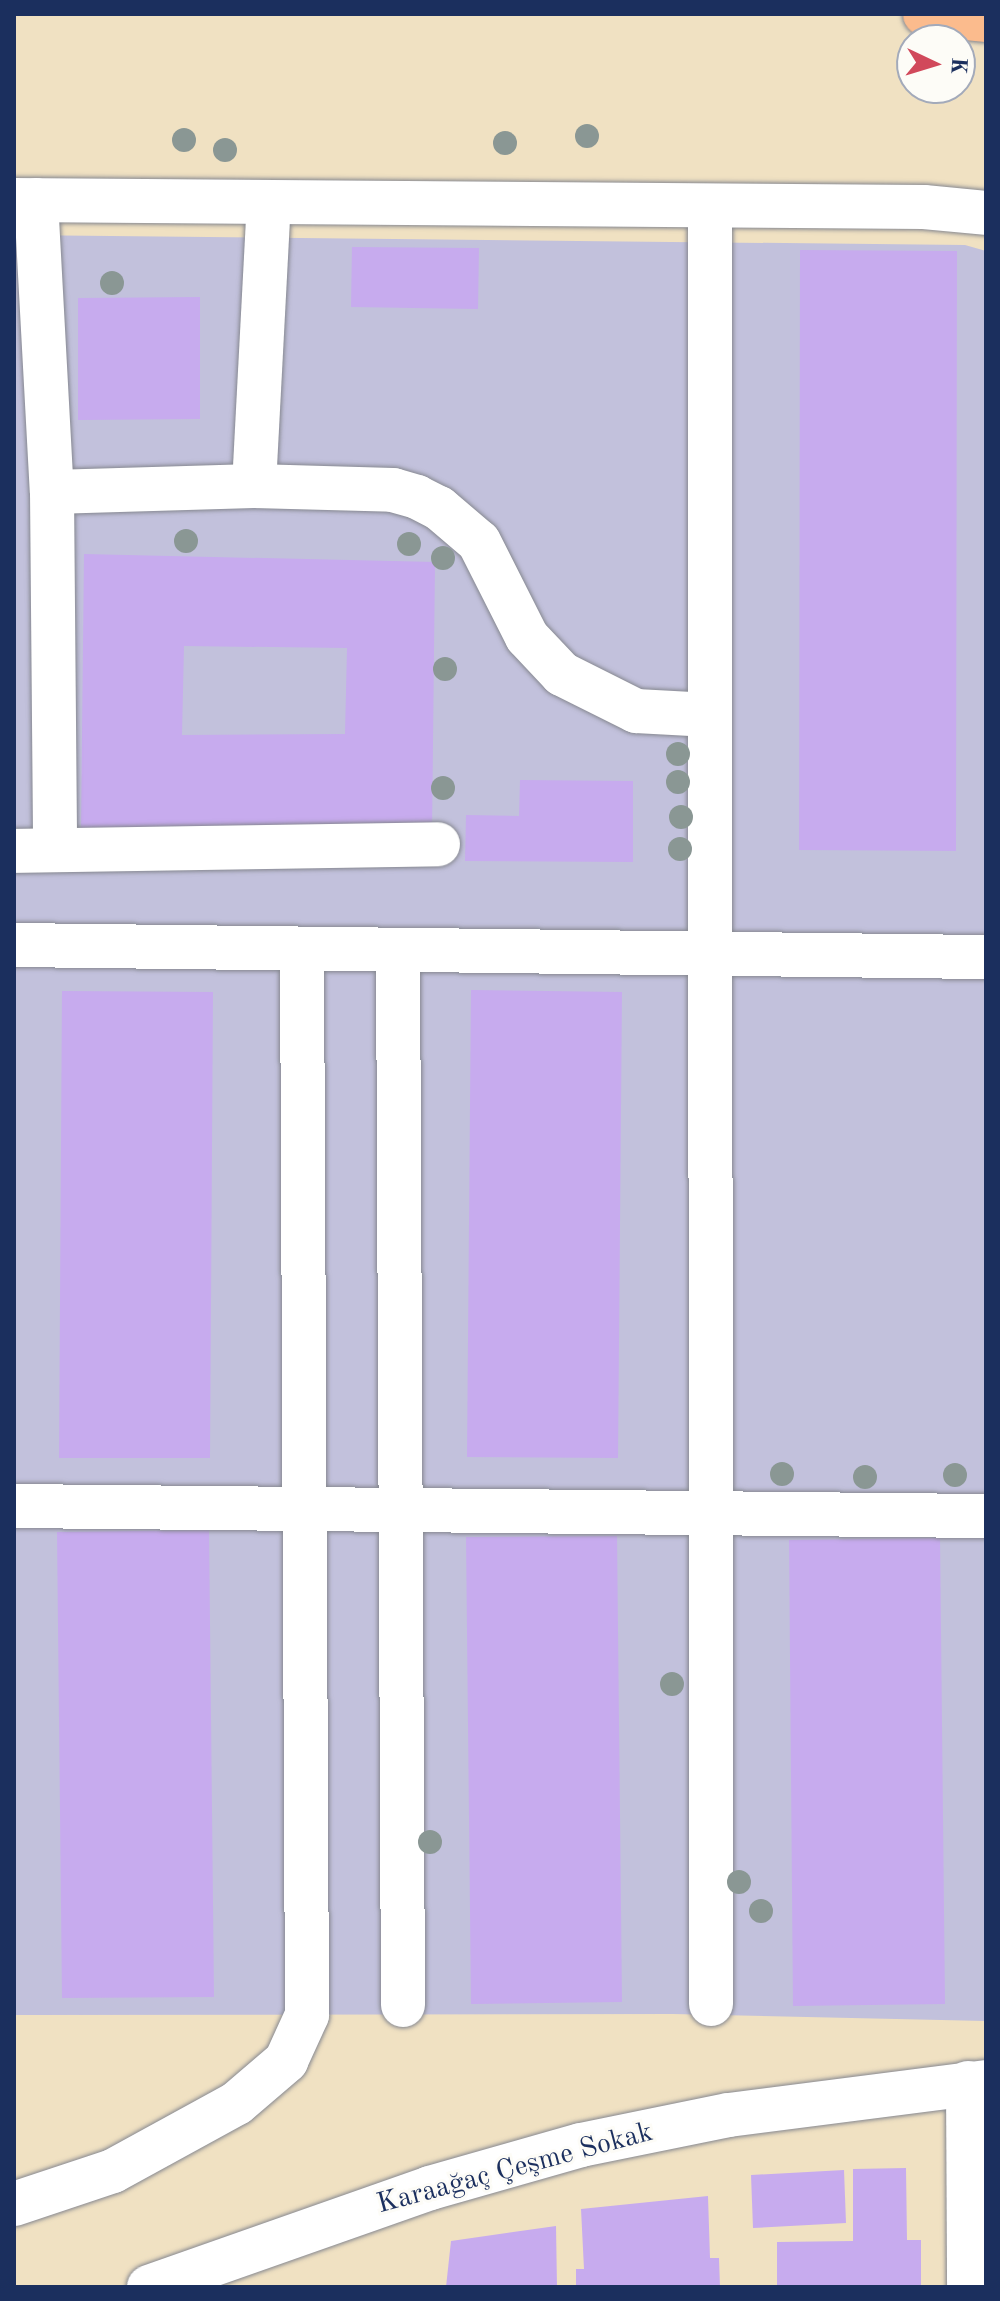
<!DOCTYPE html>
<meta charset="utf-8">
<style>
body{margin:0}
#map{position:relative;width:1000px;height:2301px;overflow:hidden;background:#f0e1c2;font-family:"Old Standard TT",serif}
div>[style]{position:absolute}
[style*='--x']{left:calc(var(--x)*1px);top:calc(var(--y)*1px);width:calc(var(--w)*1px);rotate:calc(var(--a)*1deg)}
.industrial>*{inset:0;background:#c2c1dc}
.building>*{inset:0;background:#c7abee}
.roads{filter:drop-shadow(0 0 2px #868890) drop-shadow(0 0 2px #868890)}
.minor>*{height:44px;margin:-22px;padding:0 22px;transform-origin:22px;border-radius:22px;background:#fff}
.highway>*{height:44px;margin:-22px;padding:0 22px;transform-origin:22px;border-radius:22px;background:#fbbb8d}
.trees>*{width:24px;height:24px;margin:-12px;border-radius:50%;background:#8a9794}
span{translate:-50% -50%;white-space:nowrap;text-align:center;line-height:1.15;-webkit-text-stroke:6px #fdfcf7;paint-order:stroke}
.street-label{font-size:28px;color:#1b2f5e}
.frame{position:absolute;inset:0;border:16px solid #1b2f5e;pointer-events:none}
.north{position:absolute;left:896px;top:24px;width:80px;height:80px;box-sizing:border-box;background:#fdfcf7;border:2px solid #a3aaba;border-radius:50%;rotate:94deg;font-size:22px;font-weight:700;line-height:32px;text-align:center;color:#1b2f5e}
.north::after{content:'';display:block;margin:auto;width:28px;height:36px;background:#d1495b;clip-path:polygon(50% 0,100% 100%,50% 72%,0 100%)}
</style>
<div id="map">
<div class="industrial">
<i style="clip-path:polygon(14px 235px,965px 245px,986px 251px,986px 2021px,673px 2014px,14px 2015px)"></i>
</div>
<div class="building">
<i style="clip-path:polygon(352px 247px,479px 248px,478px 309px,351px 307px)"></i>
<i style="clip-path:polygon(800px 250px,957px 251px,956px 851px,799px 850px)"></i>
<i style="clip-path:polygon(200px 297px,200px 419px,78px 420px,78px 298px)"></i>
<i style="clip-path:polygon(evenodd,84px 554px,435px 562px,432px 834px,81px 830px,84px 554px,184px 646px,347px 648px,345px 734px,182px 735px,184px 646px)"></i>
<i style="clip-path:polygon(520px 780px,633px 781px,633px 862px,465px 861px,466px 815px,519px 816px)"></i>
<i style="clip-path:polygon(471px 990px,622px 992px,618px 1458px,467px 1457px)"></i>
<i style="clip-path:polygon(62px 991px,213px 992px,210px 1458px,59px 1458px)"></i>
<i style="clip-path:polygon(209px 1530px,214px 1997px,62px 1998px,57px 1532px)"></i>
<i style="clip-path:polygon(617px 1536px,622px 2002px,471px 2004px,466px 1537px)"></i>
<i style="clip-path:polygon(940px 1538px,945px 2004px,793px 2006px,789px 1540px)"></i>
<i style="clip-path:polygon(906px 2168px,907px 2240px,921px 2240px,921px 2287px,777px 2287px,777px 2242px,853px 2241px,853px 2169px)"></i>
<i style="clip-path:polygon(844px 2170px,846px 2223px,753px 2228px,751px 2175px)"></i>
<i style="clip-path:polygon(708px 2196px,710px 2258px,719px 2258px,720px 2287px,576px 2287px,576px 2269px,584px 2269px,581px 2209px)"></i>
<i style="clip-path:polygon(556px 2226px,557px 2287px,446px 2287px,451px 2241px)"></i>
</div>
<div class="roads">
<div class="minor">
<i style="--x:14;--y:200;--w:910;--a:0.44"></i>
<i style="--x:924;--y:207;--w:62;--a:5.5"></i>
<i style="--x:36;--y:200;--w:292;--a:86.9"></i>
<i style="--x:52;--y:492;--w:358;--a:89.5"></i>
<i style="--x:710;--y:207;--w:1797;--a:89.97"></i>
<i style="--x:254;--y:486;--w:283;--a:-87"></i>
<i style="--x:52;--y:492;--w:202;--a:-1.7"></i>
<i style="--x:254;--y:486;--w:139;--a:1.6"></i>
<i style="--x:393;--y:490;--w:25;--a:16"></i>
<i style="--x:417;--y:497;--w:25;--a:27"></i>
<i style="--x:439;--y:508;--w:52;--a:40.4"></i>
<i style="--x:479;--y:542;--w:106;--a:63.2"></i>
<i style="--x:527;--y:637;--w:51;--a:46.6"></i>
<i style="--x:562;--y:674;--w:83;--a:26.6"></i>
<i style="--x:636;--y:711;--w:74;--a:3.1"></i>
<i style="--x:14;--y:851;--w:424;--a:-0.9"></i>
<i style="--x:14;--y:945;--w:972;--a:0.71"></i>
<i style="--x:398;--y:952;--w:1053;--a:89.73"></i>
<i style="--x:14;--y:1506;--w:972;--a:0.59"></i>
<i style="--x:968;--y:2083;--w:204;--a:89.7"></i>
<i style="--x:14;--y:2204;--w:104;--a:-18.4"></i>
<i style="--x:113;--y:2171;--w:141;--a:-28.7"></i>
<i style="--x:237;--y:2103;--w:65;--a:-40.6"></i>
<i style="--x:286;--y:2061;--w:51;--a:-65.5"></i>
<i style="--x:307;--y:2015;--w:1066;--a:-90.27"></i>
<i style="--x:149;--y:2287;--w:298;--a:-19.4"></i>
<i style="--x:430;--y:2188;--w:157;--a:-15.9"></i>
<i style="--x:581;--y:2145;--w:151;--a:-11.5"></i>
<i style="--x:729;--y:2115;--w:259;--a:-7.3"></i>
</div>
<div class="highway">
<i style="--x:925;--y:14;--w:61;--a:5.6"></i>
</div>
</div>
<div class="trees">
<i style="left:587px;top:136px"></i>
<i style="left:184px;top:140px"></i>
<i style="left:505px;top:143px"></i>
<i style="left:225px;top:150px"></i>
<i style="left:112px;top:283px"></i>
<i style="left:186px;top:541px"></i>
<i style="left:409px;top:544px"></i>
<i style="left:443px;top:558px"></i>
<i style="left:445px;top:669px"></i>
<i style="left:678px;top:754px"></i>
<i style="left:678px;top:782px"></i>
<i style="left:443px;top:788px"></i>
<i style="left:681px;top:817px"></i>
<i style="left:680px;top:849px"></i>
<i style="left:782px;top:1474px"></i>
<i style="left:955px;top:1475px"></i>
<i style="left:865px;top:1477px"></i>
<i style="left:672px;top:1684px"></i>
<i style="left:430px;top:1842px"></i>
<i style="left:739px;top:1882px"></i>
<i style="left:761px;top:1911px"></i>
</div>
<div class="street-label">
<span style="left:515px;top:2169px;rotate:-15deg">Karaağaç Çeşme Sokak</span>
</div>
<div class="frame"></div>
<div class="north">K</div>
</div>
